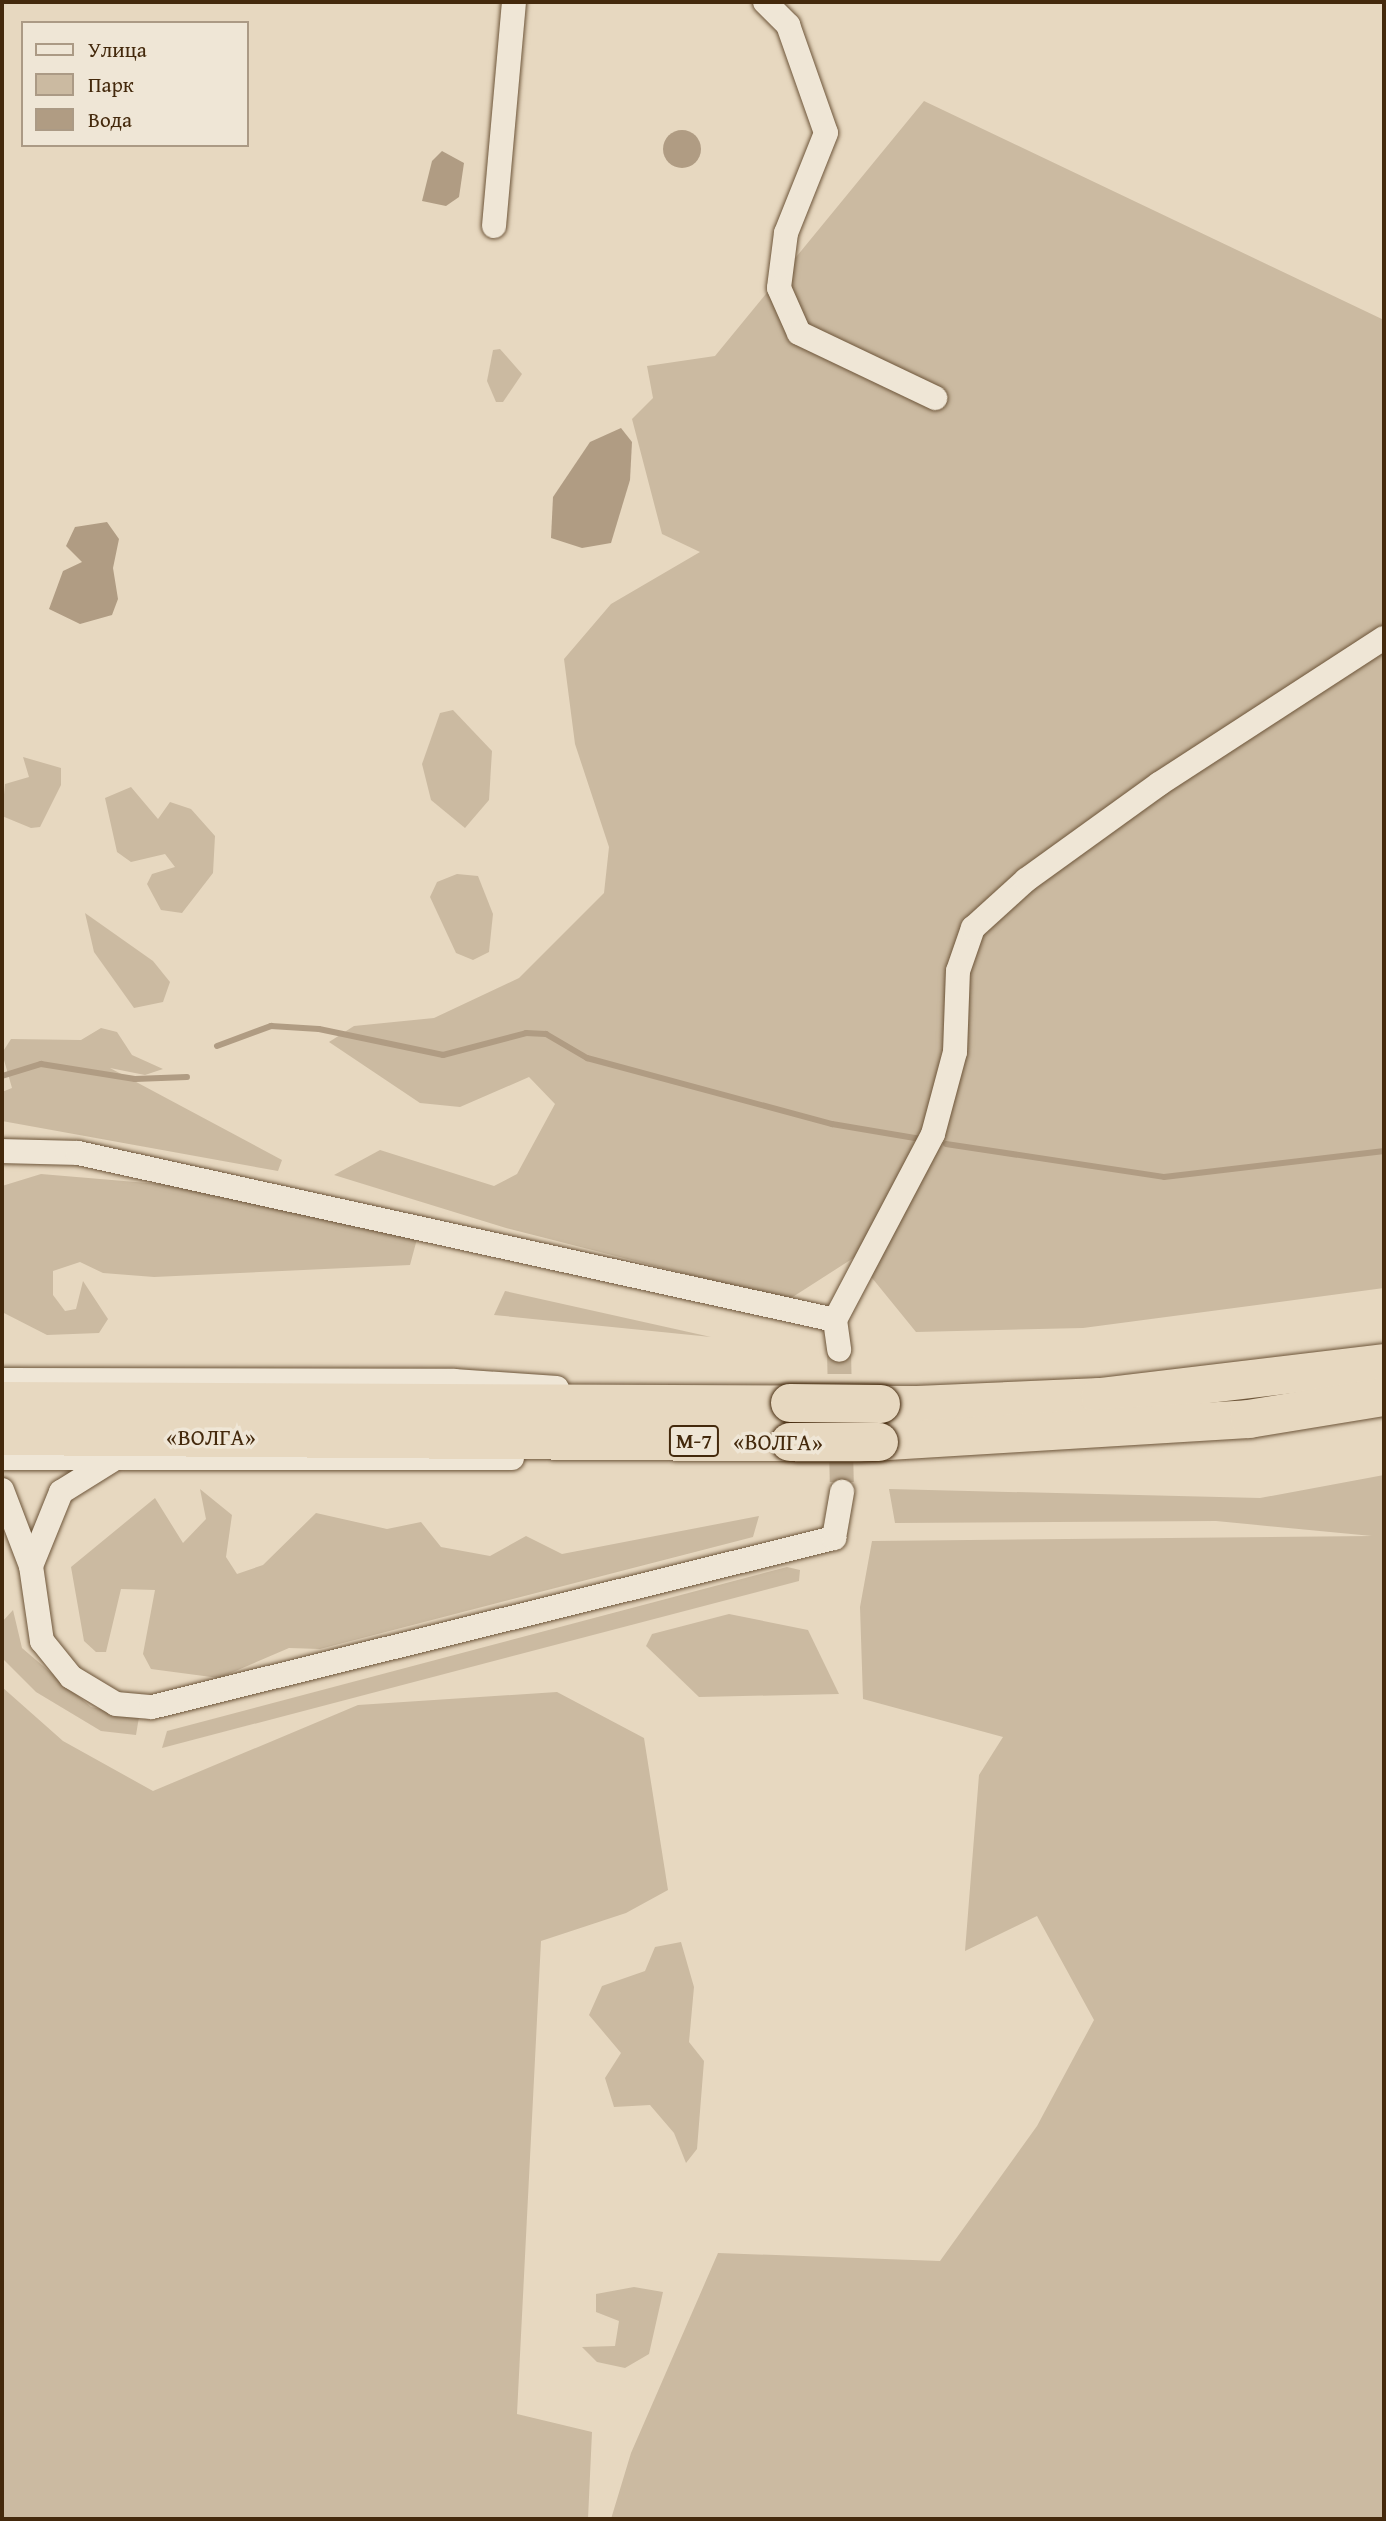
<!DOCTYPE html>
<meta charset="utf-8">
<style>
body{margin:0}
#map{position:relative;width:1386px;height:2521px;overflow:hidden;background:#e7d8c0;font-family:"Gentium Book Plus",serif}
div>[style]{position:absolute}
[style*='--x']{left:calc(var(--x)*1px);top:calc(var(--y)*1px);width:calc(var(--w)*1px);rotate:calc(var(--a)*1deg)}
.green>*{inset:0;background:#cbbaa1}
.water>*{inset:0;background:#b09c83}
.round{border-radius:50%}
.stream>*{height:6px;margin:-3px;padding:0 3px;transform-origin:3px;border-radius:3px;background:#b09c83}
.minor-tunnel>*{height:24px;margin-top:-12px;transform-origin:0;background:repeating-linear-gradient(90deg,#c6b59c 0 24px,transparent 0 36px)}
.roads{filter:drop-shadow(0 0 2px #6d5539) drop-shadow(0 0 2px #6d5539)}
.minor>*{height:24px;margin:-12px;padding:0 12px;transform-origin:12px;border-radius:12px;background:#efe6d6}
.trunk>*{height:38px;margin:-19px;padding:0 19px;transform-origin:19px;border-radius:19px;background:#e7d8c0}
.bridges{filter:drop-shadow(0 0 2px #44290c) drop-shadow(0 0 2px #44290c)}
.trunk-bridge>*{height:38px;margin:-19px;padding:0 19px;transform-origin:19px;border-radius:19px;background:#e7d8c0}
span{translate:-50% -50%;white-space:nowrap;text-align:center;line-height:1.15;-webkit-text-stroke:7px #efe6d6;paint-order:stroke}
.shield-label span{padding:2px 5px;background:#efe6d6;border:2px solid;border-radius:5px;-webkit-text-stroke-width:0}
.shield-label{font-size:21px;color:#44290c;font-weight:700}
.street-label{font-size:23px;color:#44290c}
.frame{position:absolute;inset:0;border:4px solid #44290c;pointer-events:none}
.legend{position:absolute;left:21px;top:21px;width:228px;height:126px;box-sizing:border-box;background:#efe6d6;border:2px solid #ab9a85;margin:0;padding:9px 12px;list-style:none;font-size:21px;color:#44290c}
.legend li{display:flex;align-items:center;gap:14px;height:35px}
.legend b{width:35px;border:2px solid #ab9a85}
</style>
<div id="map">
<div class="green">
<i style="clip-path:polygon(924px 101px,1384px 320px,1384px 1288px,1083px 1328px,916px 1332px,855px 1257px,788px 1300px,506px 1228px,334px 1175px,380px 1150px,494px 1186px,517px 1174px,555px 1104px,529px 1077px,460px 1107px,420px 1103px,329px 1042px,354px 1026px,434px 1018px,519px 978px,604px 893px,609px 847px,575px 744px,564px 659px,611px 604px,700px 552px,662px 534px,632px 419px,653px 398px,647px 366px,715px 356px)"></i>
<i style="clip-path:polygon(500px 349px,522px 374px,503px 402px,496px 402px,487px 381px,493px 350px)"></i>
<i style="clip-path:polygon(453px 710px,492px 751px,489px 800px,465px 828px,431px 800px,422px 764px,440px 713px)"></i>
<i style="clip-path:polygon(23px 757px,61px 768px,61px 785px,40px 827px,31px 828px,2px 816px,5px 784px,29px 777px)"></i>
<i style="clip-path:polygon(131px 787px,158px 819px,170px 802px,191px 809px,215px 836px,213px 873px,182px 913px,161px 910px,147px 884px,152px 874px,175px 867px,165px 854px,131px 862px,117px 852px,105px 798px)"></i>
<i style="clip-path:polygon(457px 874px,478px 876px,493px 914px,489px 952px,473px 960px,456px 953px,430px 897px,437px 882px)"></i>
<i style="clip-path:polygon(85px 913px,153px 961px,170px 982px,163px 1002px,134px 1008px,94px 952px)"></i>
<i style="clip-path:polygon(101px 1028px,117px 1032px,132px 1055px,163px 1069px,145px 1075px,110px 1068px,282px 1160px,278px 1171px,2px 1121px,2px 1092px,12px 1088px,2px 1053px,11px 1039px,81px 1040px)"></i>
<i style="clip-path:polygon(41px 1174px,171px 1185px,417px 1239px,410px 1265px,154px 1277px,103px 1273px,80px 1262px,53px 1271px,53px 1295px,65px 1311px,76px 1309px,83px 1281px,108px 1319px,99px 1333px,47px 1335px,2px 1312px,2px 1186px)"></i>
<i style="clip-path:polygon(505px 1291px,711px 1337px,494px 1315px)"></i>
<i style="clip-path:polygon(1384px 1475px,1384px 2519px,611px 2519px,631px 2453px,718px 2253px,940px 2261px,1037px 2126px,1094px 2020px,1037px 1916px,965px 1951px,979px 1775px,1003px 1737px,863px 1699px,860px 1607px,872px 1541px,1372px 1536px,1216px 1521px,895px 1523px,889px 1489px,1260px 1498px)"></i>
<i style="clip-path:polygon(200px 1489px,232px 1515px,226px 1557px,237px 1574px,263px 1565px,316px 1513px,387px 1529px,421px 1522px,441px 1547px,490px 1556px,526px 1536px,562px 1554px,759px 1516px,753px 1537px,320px 1649px,289px 1648px,219px 1678px,151px 1669px,143px 1654px,155px 1590px,121px 1589px,106px 1652px,96px 1652px,84px 1641px,71px 1567px,155px 1498px,183px 1543px,206px 1519px)"></i>
<i style="clip-path:polygon(787px 1567px,800px 1570px,799px 1581px,162px 1748px,167px 1731px)"></i>
<i style="clip-path:polygon(13px 1610px,22px 1648px,91px 1707px,139px 1717px,136px 1735px,101px 1731px,36px 1692px,2px 1658px,2px 1622px)"></i>
<i style="clip-path:polygon(729px 1614px,808px 1630px,839px 1694px,699px 1697px,646px 1646px,652px 1634px)"></i>
<i style="clip-path:polygon(2px 1687px,63px 1741px,153px 1791px,358px 1705px,557px 1692px,644px 1738px,668px 1890px,626px 1913px,541px 1941px,517px 2414px,592px 2432px,588px 2519px,2px 2519px)"></i>
<i style="clip-path:polygon(681px 1942px,694px 1987px,689px 2042px,704px 2061px,697px 2149px,686px 2163px,674px 2133px,650px 2105px,614px 2107px,605px 2078px,621px 2053px,589px 2015px,602px 1986px,645px 1971px,655px 1947px)"></i>
<i style="clip-path:polygon(634px 2287px,663px 2292px,649px 2354px,625px 2368px,597px 2362px,582px 2347px,615px 2346px,619px 2321px,596px 2312px,596px 2294px)"></i>
</div>
<div class="water">
<i class="round" style="left:663px;top:130px;width:38px;height:38px"></i>
<i style="clip-path:polygon(442px 151px,464px 163px,459px 197px,446px 206px,422px 201px,432px 161px)"></i>
<i style="clip-path:polygon(621px 428px,632px 442px,630px 480px,611px 543px,582px 548px,551px 538px,553px 497px,590px 442px)"></i>
<i style="clip-path:polygon(107px 522px,119px 539px,113px 568px,118px 599px,112px 615px,80px 624px,49px 609px,63px 571px,82px 562px,66px 546px,75px 527px)"></i>
</div>
<div class="stream">
<i style="--x:217;--y:1046;--w:58;--a:-20.3"></i>
<i style="--x:271;--y:1026;--w:48;--a:3.6"></i>
<i style="--x:319;--y:1029;--w:127;--a:11.8"></i>
<i style="--x:443;--y:1055;--w:86;--a:-14.8"></i>
<i style="--x:526;--y:1033;--w:20;--a:3"></i>
<i style="--x:546;--y:1034;--w:48;--a:30.3"></i>
<i style="--x:587;--y:1058;--w:254;--a:15.1"></i>
<i style="--x:832;--y:1124;--w:90;--a:9.6"></i>
<i style="--x:2;--y:1076;--w:41;--a:-17.1"></i>
<i style="--x:41;--y:1064;--w:95;--a:9.1"></i>
<i style="--x:135;--y:1079;--w:52;--a:-2.2"></i>
<i style="--x:946;--y:1144;--w:220;--a:8.6"></i>
<i style="--x:1164;--y:1177;--w:222;--a:-6.7"></i>
</div>
<div class="minor-tunnel">
<i style="--x:839;--y:1350;--w:142;--a:88.8"></i>
</div>
<div class="roads">
<div class="minor">
<i style="--x:765;--y:2;--w:33;--a:45"></i>
<i style="--x:788;--y:25;--w:114;--a:70.6"></i>
<i style="--x:826;--y:133;--w:108;--a:111.8"></i>
<i style="--x:786;--y:233;--w:55;--a:97.3"></i>
<i style="--x:779;--y:288;--w:49;--a:66"></i>
<i style="--x:799;--y:333;--w:151;--a:25.5"></i>
<i style="--x:494;--y:226;--w:225;--a:-84.9"></i>
<i style="--x:2;--y:1151;--w:76;--a:1.5"></i>
<i style="--x:78;--y:1153;--w:775;--a:12.44"></i>
<i style="--x:835;--y:1320;--w:30;--a:82"></i>
<i style="--x:835;--y:1320;--w:210;--a:-62.2"></i>
<i style="--x:933;--y:1134;--w:85;--a:-75"></i>
<i style="--x:955;--y:1052;--w:81;--a:-87.9"></i>
<i style="--x:958;--y:971;--w:46;--a:-70.8"></i>
<i style="--x:973;--y:928;--w:72;--a:-42.2"></i>
<i style="--x:1026;--y:880;--w:164;--a:-35.8"></i>
<i style="--x:1159;--y:784;--w:268;--a:-33"></i>
<i style="--x:2;--y:1380;--w:452;--a:0.1"></i>
<i style="--x:454;--y:1381;--w:103;--a:3.9"></i>
<i style="--x:2;--y:1458;--w:510;--a:0"></i>
<i style="--x:2;--y:1490;--w:81;--a:69.1"></i>
<i style="--x:31;--y:1566;--w:76;--a:81.7"></i>
<i style="--x:42;--y:1641;--w:46;--a:51.1"></i>
<i style="--x:71;--y:1677;--w:52;--a:31"></i>
<i style="--x:116;--y:1704;--w:36;--a:5"></i>
<i style="--x:152;--y:1707;--w:703;--a:-13.92"></i>
<i style="--x:834;--y:1538;--w:47;--a:-80.1"></i>
<i style="--x:31;--y:1566;--w:80;--a:-67.9"></i>
<i style="--x:61;--y:1492;--w:59;--a:-31.8"></i>
</div>
<div class="trunk">
<i style="--x:2;--y:1401;--w:915;--a:0.25"></i>
<i style="--x:917;--y:1405;--w:183;--a:-2.5"></i>
<i style="--x:1100;--y:1397;--w:286;--a:-6.8"></i>
<i style="--x:2;--y:1436;--w:856;--a:0.47"></i>
<i style="--x:858;--y:1443;--w:392;--a:-3.5"></i>
<i style="--x:1249;--y:1419;--w:137;--a:-9.3"></i>
</div>
</div>
<div class="bridges">
<div class="trunk-bridge">
<i style="--x:790;--y:1403;--w:91;--a:0.6"></i>
<i style="--x:790;--y:1442;--w:89;--a:0"></i>
</div>
</div>
<div class="shield-label">
<span style="left:694px;top:1441px">М-7</span>
</div>
<div class="street-label">
<span style="left:211px;top:1437px">«ВОЛГА»</span>
<span style="left:778px;top:1442px;rotate:1deg">«ВОЛГА»</span>
</div>
<div class="frame"></div>
<ul class="legend">
<li><b style="height:9px;background:#efe6d6"></b>Улица</li>
<li><b style="height:19px;background:#cbbaa1"></b>Парк</li>
<li><b style="height:19px;background:#b09c83"></b>Вода</li>
</ul>
</div>
